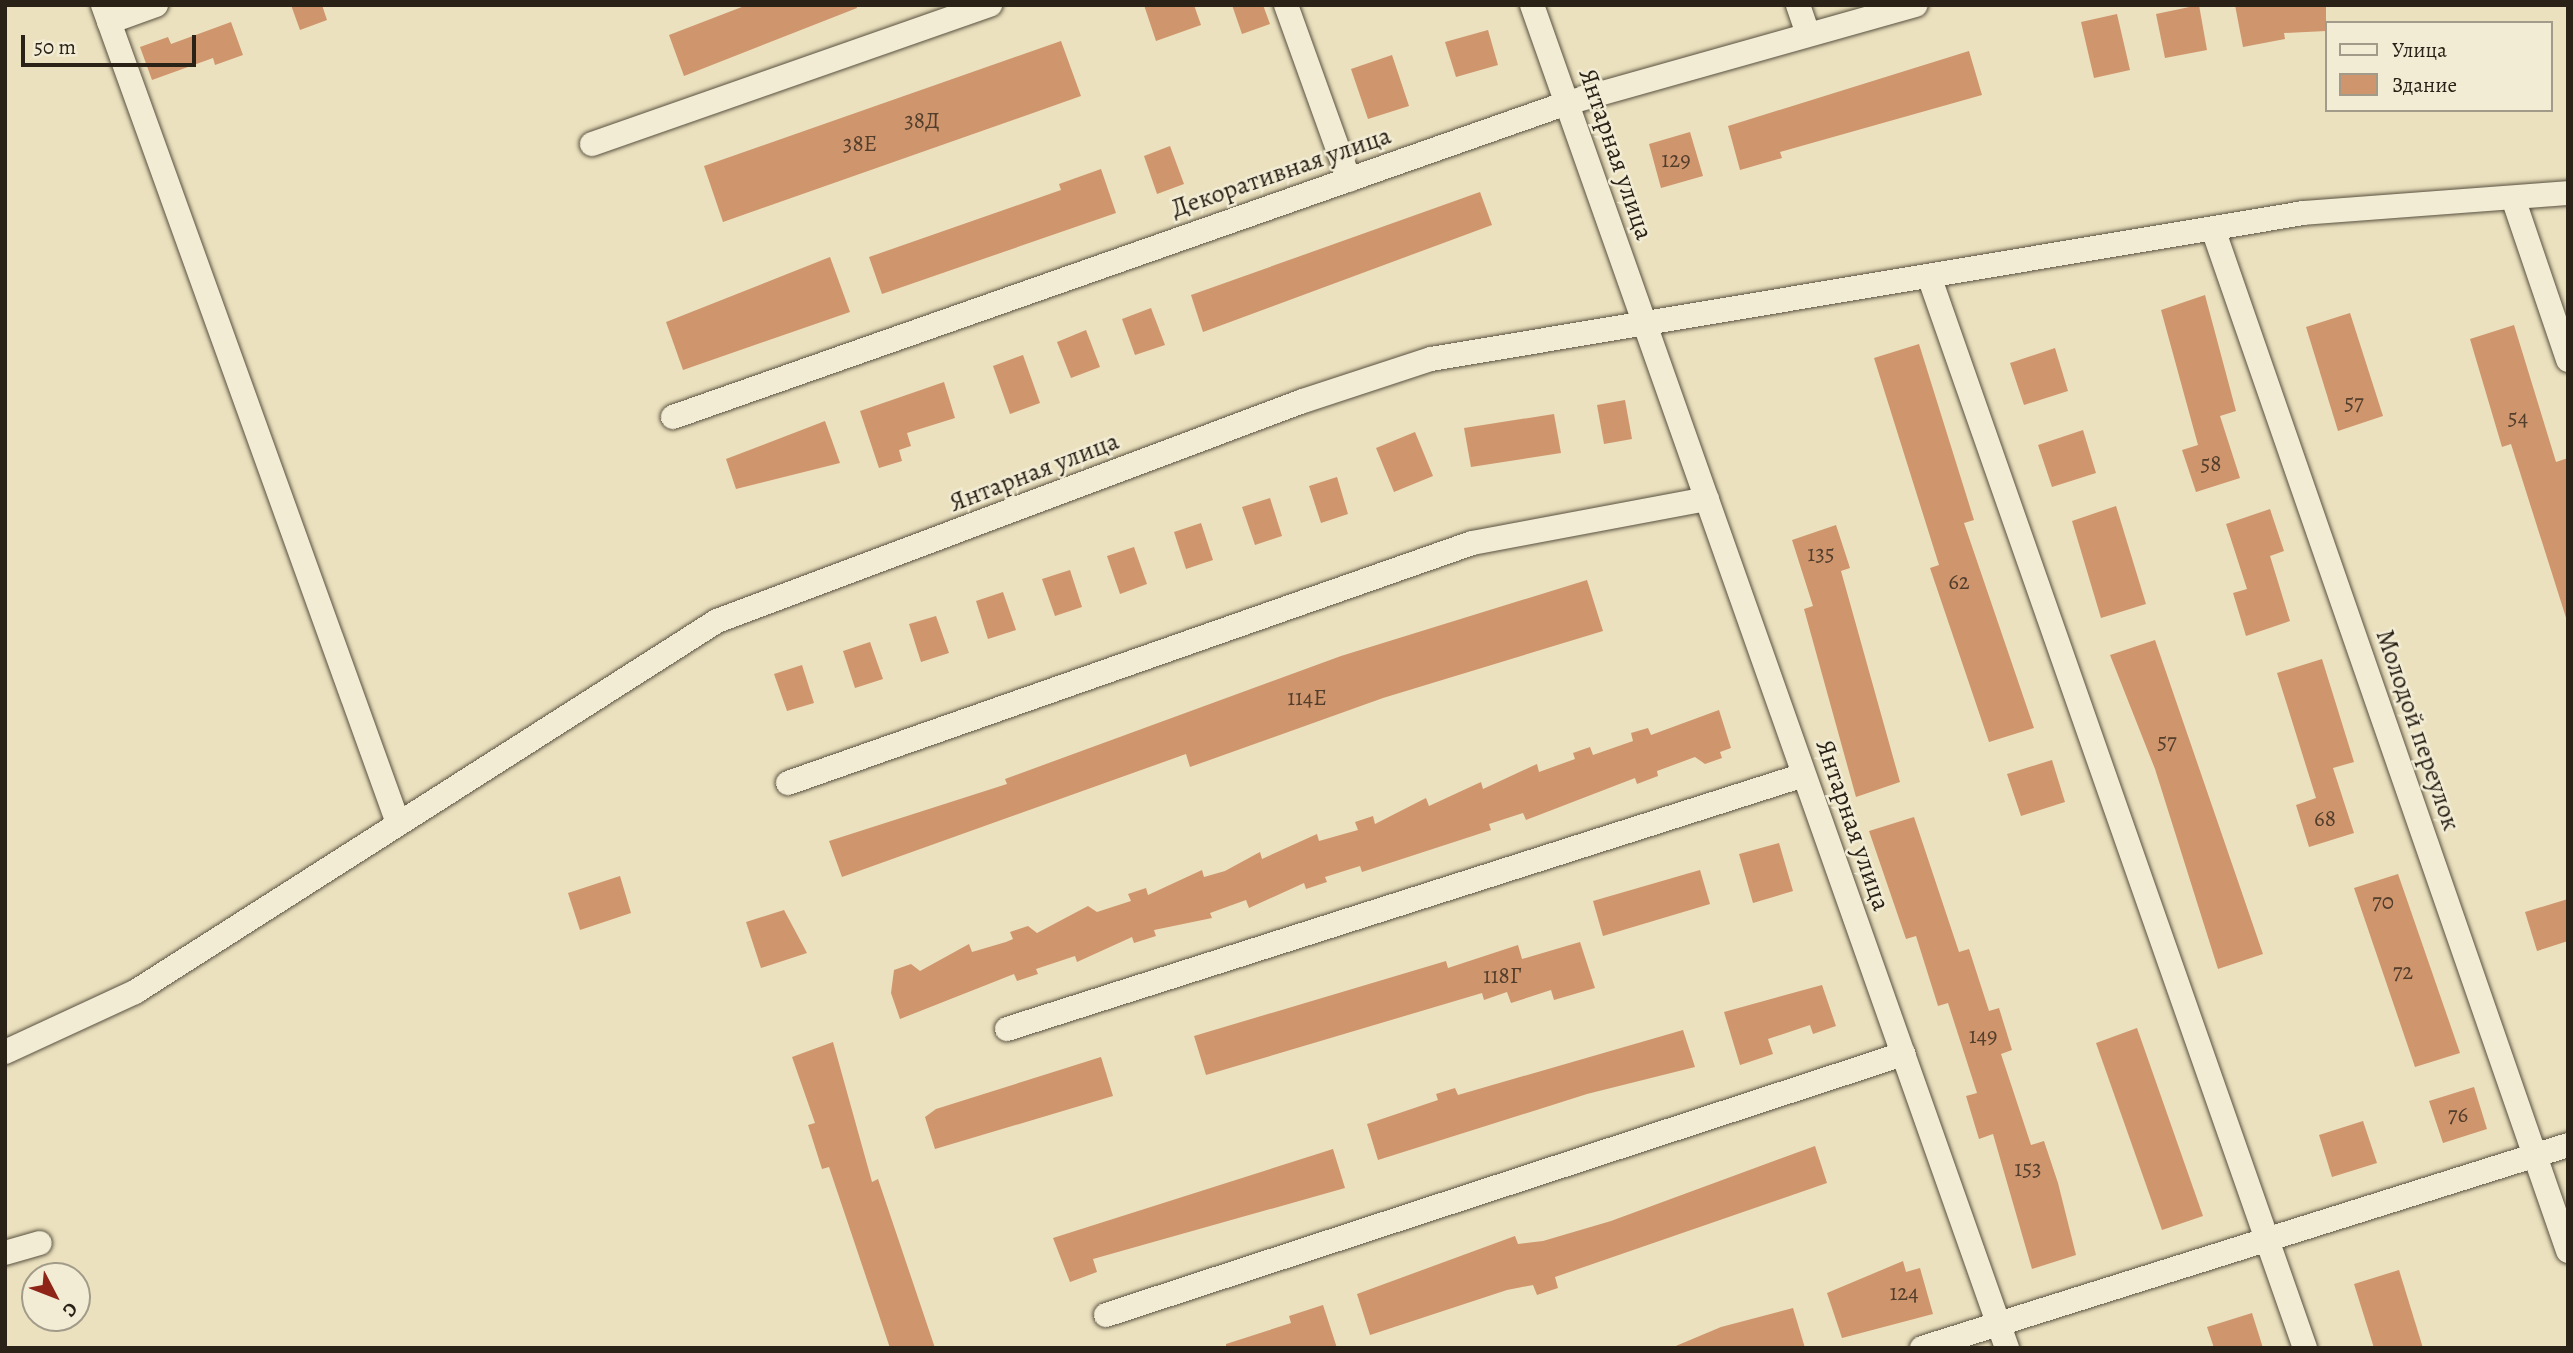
<!DOCTYPE html>
<meta charset="utf-8">
<style>
body{margin:0}
#map{position:relative;width:2573px;height:1353px;overflow:hidden;background:#ebe1be;font-family:Alegreya,serif}
div>[style]{position:absolute}
[style*='--x']{left:calc(var(--x)*1px);top:calc(var(--y)*1px);width:calc(var(--w)*1px);rotate:calc(var(--a)*1deg)}
.building>*{inset:0;background:#cf956d}
.roads{filter:drop-shadow(0 0 2px #5a5141) drop-shadow(0 0 2px #5a5141)}
.minor>*{height:24px;margin:-12px;padding:0 12px;transform-origin:12px;border-radius:12px;background:#f2ecd5}
span{translate:-50% -50%;white-space:nowrap;text-align:center;line-height:1.15;-webkit-text-stroke:5px #f2ecd5;paint-order:stroke}
.number-label{font-size:23px;color:#533e2c}
.number-label span{-webkit-text-stroke-width:0}
.street-label{font-size:26px;color:#2a2117}
.frame{position:absolute;inset:0;border:7px solid #2a2117;pointer-events:none}
.legend{position:absolute;left:2325px;top:21px;width:228px;height:91px;box-sizing:border-box;background:#f2ecd5;border:2px solid #a29b89;margin:0;padding:9px 12px;list-style:none;font-size:21px;color:#2a2117}
.legend li{display:flex;align-items:center;gap:14px;height:35px}
.legend b{width:35px;border:2px solid #a29b89}
.north{position:absolute;left:21px;top:1262px;width:70px;height:70px;box-sizing:border-box;background:#f2ecd5;border:2px solid #a29b89;border-radius:50%;rotate:132deg;font-size:19px;font-weight:700;line-height:28px;text-align:center;color:#2a2117}
.north::after{content:'';display:block;margin:auto;width:24px;height:32px;background:#8f2418;clip-path:polygon(50% 0,100% 100%,50% 72%,0 100%)}
.scale{position:absolute;left:21px;top:35px;width:175px;height:32px;box-sizing:border-box;border:4px solid #2a2117;border-top:0;padding-left:9px;font-size:21px;line-height:24px;white-space:nowrap;color:#2a2117;-webkit-text-stroke:5px #f2ecd5;paint-order:stroke}
</style>
<div id="map">
<div class="building">
<i style="clip-path:polygon(291px 5px,322px 5px,327px 20px,300px 30px)"></i>
<i style="clip-path:polygon(747px 5px,856px 5px,857px 8px,684px 76px,669px 35px)"></i>
<i style="clip-path:polygon(1144px 5px,1194px 5px,1201px 25px,1156px 41px)"></i>
<i style="clip-path:polygon(1232px 5px,1263px 5px,1270px 24px,1242px 34px)"></i>
<i style="clip-path:polygon(2199px 5px,2207px 50px,2165px 58px,2156px 14px)"></i>
<i style="clip-path:polygon(2235px 5px,2326px 5px,2326px 31px,2284px 33px,2285px 39px,2243px 47px)"></i>
<i style="clip-path:polygon(2117px 14px,2130px 70px,2094px 78px,2081px 22px)"></i>
<i style="clip-path:polygon(231px 22px,243px 55px,215px 65px,213px 58px,152px 80px,140px 47px,168px 37px,171px 44px)"></i>
<i style="clip-path:polygon(1488px 30px,1498px 65px,1456px 77px,1445px 42px)"></i>
<i style="clip-path:polygon(1061px 41px,1081px 96px,723px 222px,704px 166px)"></i>
<i style="clip-path:polygon(1969px 51px,1982px 95px,1780px 152px,1782px 158px,1740px 170px,1728px 126px)"></i>
<i style="clip-path:polygon(1392px 55px,1409px 106px,1368px 119px,1351px 69px)"></i>
<i style="clip-path:polygon(1690px 132px,1703px 176px,1661px 188px,1649px 144px)"></i>
<i style="clip-path:polygon(1170px 146px,1184px 184px,1157px 194px,1144px 156px)"></i>
<i style="clip-path:polygon(1101px 169px,1116px 213px,882px 294px,869px 257px,1061px 190px,1059px 184px)"></i>
<i style="clip-path:polygon(1480px 192px,1492px 225px,1203px 332px,1191px 295px)"></i>
<i style="clip-path:polygon(830px 257px,850px 312px,683px 370px,666px 322px)"></i>
<i style="clip-path:polygon(2205px 295px,2236px 411px,2220px 416px,2240px 478px,2196px 492px,2182px 450px,2198px 445px,2161px 310px)"></i>
<i style="clip-path:polygon(1151px 308px,1165px 345px,1135px 355px,1122px 319px)"></i>
<i style="clip-path:polygon(2350px 313px,2383px 416px,2338px 431px,2306px 327px)"></i>
<i style="clip-path:polygon(2514px 325px,2556px 462px,2568px 458px,2568px 624px,2511px 444px,2502px 447px,2470px 339px)"></i>
<i style="clip-path:polygon(1086px 330px,1100px 367px,1071px 378px,1057px 342px)"></i>
<i style="clip-path:polygon(1919px 344px,1974px 520px,1964px 523px,2034px 728px,1989px 742px,1930px 568px,1939px 565px,1874px 358px)"></i>
<i style="clip-path:polygon(2055px 348px,2068px 391px,2024px 405px,2010px 363px)"></i>
<i style="clip-path:polygon(1023px 355px,1040px 403px,1010px 414px,993px 366px)"></i>
<i style="clip-path:polygon(944px 382px,955px 418px,907px 433px,911px 446px,899px 450px,902px 461px,879px 468px,860px 411px)"></i>
<i style="clip-path:polygon(1625px 400px,1632px 439px,1604px 444px,1597px 405px)"></i>
<i style="clip-path:polygon(1554px 414px,1561px 453px,1471px 467px,1464px 428px)"></i>
<i style="clip-path:polygon(825px 421px,840px 463px,736px 489px,726px 459px)"></i>
<i style="clip-path:polygon(2083px 430px,2096px 473px,2052px 487px,2038px 445px)"></i>
<i style="clip-path:polygon(1415px 432px,1433px 476px,1394px 492px,1376px 448px)"></i>
<i style="clip-path:polygon(1337px 477px,1348px 514px,1321px 523px,1309px 486px)"></i>
<i style="clip-path:polygon(1270px 498px,1282px 536px,1255px 545px,1242px 507px)"></i>
<i style="clip-path:polygon(2116px 506px,2146px 604px,2101px 618px,2072px 521px)"></i>
<i style="clip-path:polygon(2270px 509px,2284px 551px,2270px 556px,2290px 621px,2246px 636px,2233px 593px,2247px 589px,2226px 524px)"></i>
<i style="clip-path:polygon(1201px 523px,1213px 560px,1186px 569px,1174px 532px)"></i>
<i style="clip-path:polygon(1836px 525px,1850px 568px,1841px 571px,1900px 782px,1856px 797px,1804px 609px,1813px 606px,1792px 540px)"></i>
<i style="clip-path:polygon(1134px 547px,1147px 584px,1120px 594px,1107px 556px)"></i>
<i style="clip-path:polygon(1070px 570px,1082px 607px,1055px 616px,1042px 579px)"></i>
<i style="clip-path:polygon(1587px 580px,1603px 631px,1383px 698px,1190px 767px,1186px 754px,842px 877px,829px 841px,1007px 784px,1005px 779px,1341px 656px)"></i>
<i style="clip-path:polygon(1003px 592px,1016px 630px,988px 639px,976px 601px)"></i>
<i style="clip-path:polygon(936px 616px,949px 653px,921px 662px,909px 624px)"></i>
<i style="clip-path:polygon(2155px 640px,2263px 954px,2218px 969px,2155px 769px,2110px 655px)"></i>
<i style="clip-path:polygon(870px 642px,883px 679px,855px 688px,843px 651px)"></i>
<i style="clip-path:polygon(2322px 659px,2354px 762px,2333px 768px,2354px 833px,2309px 847px,2296px 805px,2316px 798px,2277px 673px)"></i>
<i style="clip-path:polygon(802px 665px,814px 703px,787px 711px,774px 674px)"></i>
<i style="clip-path:polygon(1719px 710px,1731px 748px,1720px 752px,1722px 758px,1705px 764px,1695px 757px,1657px 771px,1658px 776px,1637px 784px,1635px 778px,1526px 820px,1523px 813px,1489px 824px,1491px 830px,1362px 872px,1360px 866px,1325px 877px,1327px 882px,1306px 889px,1304px 883px,1249px 908px,1246px 900px,1210px 913px,1212px 918px,1154px 930px,1156px 936px,1134px 943px,1132px 937px,1077px 962px,1075px 956px,1036px 969px,1038px 974px,1017px 981px,1014px 974px,900px 1019px,891px 993px,894px 970px,911px 964px,920px 971px,969px 944px,972px 952px,1006px 942px,1013px 939px,1010px 932px,1028px 926px,1037px 933px,1088px 906px,1097px 912px,1131px 901px,1128px 894px,1146px 888px,1148px 895px,1202px 870px,1204px 877px,1225px 871px,1260px 852px,1262px 859px,1317px 834px,1319px 841px,1358px 830px,1355px 822px,1373px 816px,1375px 824px,1426px 798px,1429px 806px,1481px 782px,1483px 789px,1537px 764px,1539px 772px,1575px 759px,1573px 753px,1590px 747px,1593px 755px,1633px 741px,1631px 733px,1648px 728px,1651px 735px)"></i>
<i style="clip-path:polygon(2052px 760px,2065px 802px,2021px 816px,2007px 774px)"></i>
<i style="clip-path:polygon(1914px 817px,1959px 952px,1969px 949px,1989px 1011px,1999px 1008px,2012px 1050px,2001px 1054px,2031px 1145px,2044px 1141px,2058px 1183px,2076px 1255px,2032px 1269px,1993px 1134px,1979px 1139px,1966px 1096px,1977px 1093px,1948px 1003px,1938px 1006px,1916px 936px,1906px 939px,1869px 831px)"></i>
<i style="clip-path:polygon(1779px 843px,1793px 891px,1753px 903px,1739px 854px)"></i>
<i style="clip-path:polygon(1700px 870px,1710px 904px,1603px 936px,1593px 901px)"></i>
<i style="clip-path:polygon(2398px 874px,2460px 1053px,2415px 1067px,2354px 888px)"></i>
<i style="clip-path:polygon(620px 876px,631px 913px,580px 930px,568px 893px)"></i>
<i style="clip-path:polygon(2568px 899px,2568px 941px,2537px 951px,2525px 912px)"></i>
<i style="clip-path:polygon(784px 910px,807px 953px,761px 968px,746px 922px)"></i>
<i style="clip-path:polygon(1580px 942px,1595px 988px,1554px 1000px,1551px 990px,1511px 1003px,1507px 992px,1484px 1000px,1482px 993px,1206px 1075px,1194px 1036px,1446px 961px,1448px 968px,1518px 945px,1522px 959px)"></i>
<i style="clip-path:polygon(1822px 985px,1836px 1026px,1813px 1034px,1810px 1025px,1768px 1039px,1773px 1054px,1740px 1065px,1724px 1012px)"></i>
<i style="clip-path:polygon(2137px 1028px,2203px 1216px,2162px 1230px,2096px 1043px)"></i>
<i style="clip-path:polygon(1683px 1030px,1695px 1067px,1587px 1094px,1378px 1160px,1367px 1124px,1438px 1100px,1436px 1094px,1455px 1088px,1458px 1095px)"></i>
<i style="clip-path:polygon(833px 1042px,872px 1182px,878px 1179px,935px 1348px,890px 1348px,829px 1167px,822px 1169px,808px 1125px,815px 1123px,792px 1057px)"></i>
<i style="clip-path:polygon(1101px 1057px,1113px 1096px,935px 1149px,925px 1117px,936px 1109px)"></i>
<i style="clip-path:polygon(2474px 1087px,2487px 1129px,2443px 1143px,2429px 1101px)"></i>
<i style="clip-path:polygon(2363px 1121px,2377px 1163px,2332px 1177px,2319px 1135px)"></i>
<i style="clip-path:polygon(1815px 1146px,1827px 1183px,1555px 1277px,1558px 1288px,1537px 1295px,1533px 1285px,1507px 1290px,1370px 1335px,1357px 1294px,1515px 1236px,1518px 1244px,1543px 1241px,1611px 1221px)"></i>
<i style="clip-path:polygon(1333px 1149px,1345px 1188px,1093px 1259px,1097px 1272px,1070px 1282px,1053px 1238px)"></i>
<i style="clip-path:polygon(1903px 1261px,1906px 1272px,1920px 1268px,1933px 1314px,1842px 1338px,1827px 1293px)"></i>
<i style="clip-path:polygon(2399px 1270px,2423px 1348px,2374px 1348px,2354px 1284px)"></i>
<i style="clip-path:polygon(1323px 1305px,1337px 1348px,1226px 1348px,1226px 1344px,1291px 1323px,1289px 1316px)"></i>
<i style="clip-path:polygon(1793px 1308px,1805px 1348px,1671px 1348px,1721px 1327px)"></i>
<i style="clip-path:polygon(2252px 1313px,2263px 1348px,2214px 1348px,2207px 1327px)"></i>
</div>
<div class="roads">
<div class="minor">
<i style="--x:103;--y:5;--w:870;--a:70.17"></i>
<i style="--x:1286;--y:5;--w:186;--a:70.2"></i>
<i style="--x:1532;--y:5;--w:1425;--a:70.52"></i>
<i style="--x:1798;--y:5;--w:31;--a:71"></i>
<i style="--x:109;--y:22;--w:50;--a:-19.9"></i>
<i style="--x:592;--y:144;--w:422;--a:-19.3"></i>
<i style="--x:2513;--y:198;--w:171;--a:71.2"></i>
<i style="--x:2213;--y:229;--w:1082;--a:70.84"></i>
<i style="--x:1929;--y:276;--w:1136;--a:70.67"></i>
<i style="--x:673;--y:417;--w:948;--a:-19.35"></i>
<i style="--x:1567;--y:103;--w:362;--a:-15.7"></i>
<i style="--x:788;--y:783;--w:725;--a:-19.33"></i>
<i style="--x:1472;--y:543;--w:239;--a:-10.6"></i>
<i style="--x:1007;--y:1029;--w:836;--a:-17.68"></i>
<i style="--x:5;--y:1052;--w:143;--a:-24.8"></i>
<i style="--x:135;--y:992;--w:690;--a:-32.52"></i>
<i style="--x:717;--y:621;--w:626;--a:-20.58"></i>
<i style="--x:1303;--y:401;--w:135;--a:-18.2"></i>
<i style="--x:1431;--y:359;--w:884;--a:-9.5"></i>
<i style="--x:2303;--y:213;--w:266;--a:-4.3"></i>
<i style="--x:5;--y:1253;--w:36;--a:-16"></i>
<i style="--x:1106;--y:1315;--w:839;--a:-18.13"></i>
<i style="--x:1922;--y:1348;--w:677;--a:-17.44"></i>
</div>
</div>
<div class="number-label">
<span style="left:922px;top:121px">38Д</span>
<span style="left:860px;top:144px">38Е</span>
<span style="left:1676px;top:160px">129</span>
<span style="left:2354px;top:403px">57</span>
<span style="left:2518px;top:418px">54</span>
<span style="left:2211px;top:464px">58</span>
<span style="left:1821px;top:554px">135</span>
<span style="left:1959px;top:582px">62</span>
<span style="left:1307px;top:698px">114Е</span>
<span style="left:2167px;top:742px">57</span>
<span style="left:2325px;top:819px">68</span>
<span style="left:2383px;top:902px">70</span>
<span style="left:2403px;top:972px">72</span>
<span style="left:1502px;top:976px">118Г</span>
<span style="left:1983px;top:1036px">149</span>
<span style="left:2458px;top:1115px">76</span>
<span style="left:2028px;top:1169px">153</span>
<span style="left:1904px;top:1293px">124</span>
</div>
<div class="street-label">
<span style="left:1616px;top:154px;rotate:71deg">Янтарная улица</span>
<span style="left:1281px;top:172px;rotate:-19deg">Декоративная улица</span>
<span style="left:1034px;top:472px;rotate:-21deg">Янтарная улица</span>
<span style="left:2418px;top:730px;rotate:71deg">Молодой переулок</span>
<span style="left:1853px;top:825px;rotate:71deg">Янтарная улица</span>
</div>
<div class="frame"></div>
<ul class="legend">
<li><b style="height:9px;background:#f2ecd5"></b>Улица</li>
<li><b style="height:19px;background:#cf956d"></b>Здание</li>
</ul>
<div class="north">С</div>
<div class="scale">50 m</div>
</div>
